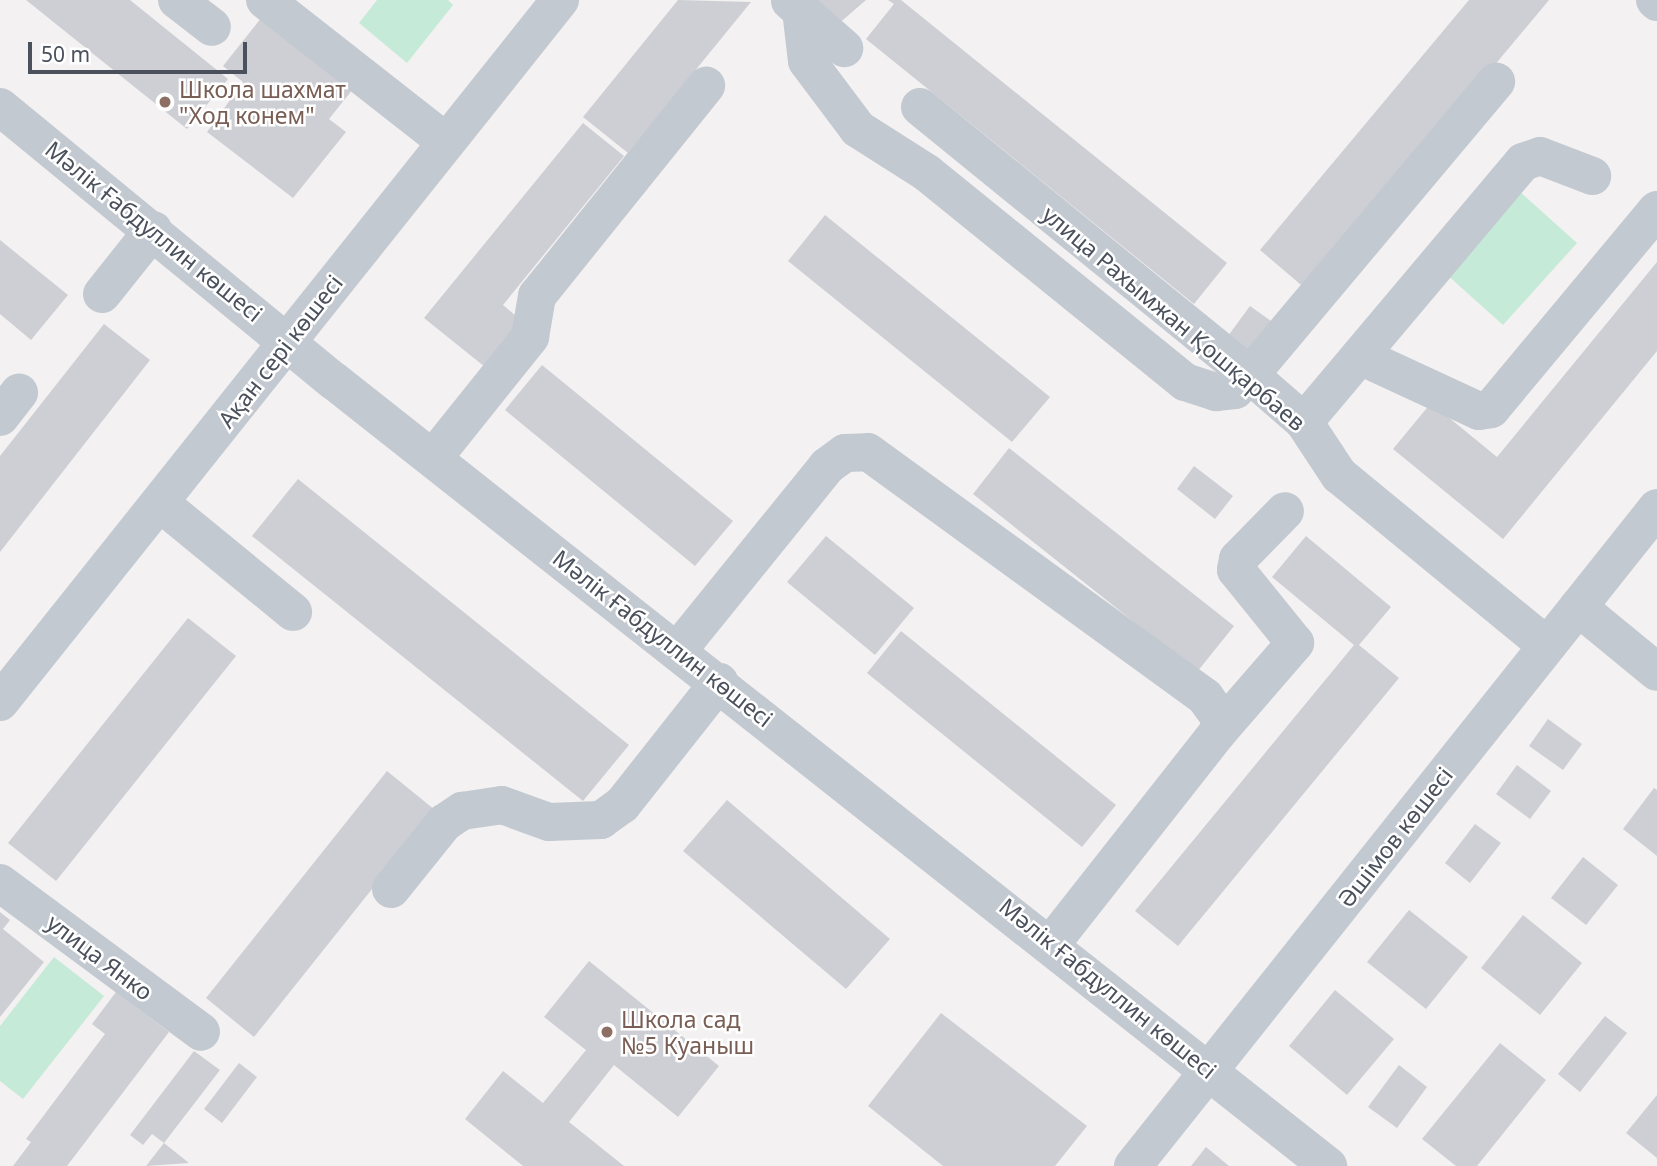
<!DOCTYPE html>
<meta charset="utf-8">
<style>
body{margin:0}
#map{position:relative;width:1657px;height:1166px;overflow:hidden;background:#f3f1f1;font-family:"Noto Sans",sans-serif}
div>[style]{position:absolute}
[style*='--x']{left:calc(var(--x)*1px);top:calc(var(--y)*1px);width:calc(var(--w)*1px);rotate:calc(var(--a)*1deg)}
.green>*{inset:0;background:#c5ead8}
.building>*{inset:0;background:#cecfd4}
.minor>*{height:38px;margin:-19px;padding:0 19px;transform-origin:19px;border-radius:19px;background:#c3c9d0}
.dots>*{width:19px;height:19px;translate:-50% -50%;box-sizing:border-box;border:4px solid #fff;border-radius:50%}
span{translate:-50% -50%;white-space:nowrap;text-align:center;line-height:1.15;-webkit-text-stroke:5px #fff;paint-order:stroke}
.education-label{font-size:23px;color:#785e54}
.left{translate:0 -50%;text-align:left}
.street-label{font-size:23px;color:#4a515c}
.scale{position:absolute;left:28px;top:42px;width:219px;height:32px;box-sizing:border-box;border:4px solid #4a515c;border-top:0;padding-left:9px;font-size:21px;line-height:24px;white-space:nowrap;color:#4a515c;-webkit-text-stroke:5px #fff;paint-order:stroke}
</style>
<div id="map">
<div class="green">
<i style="clip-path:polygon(377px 0,448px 0,453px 5px,407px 63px,359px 23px)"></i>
<i style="clip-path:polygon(1519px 191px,1577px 243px,1503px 325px,1445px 273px)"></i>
<i style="clip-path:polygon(54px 957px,104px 996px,23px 1099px,0 1081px,0 1026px)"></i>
</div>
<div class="building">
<i style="clip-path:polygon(26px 0,130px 0,228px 79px,187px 129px)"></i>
<i style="clip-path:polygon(678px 0,751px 2px,628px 153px,583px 117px)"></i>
<i style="clip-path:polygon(804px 0,866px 0,836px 26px)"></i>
<i style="clip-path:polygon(888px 0,901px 0,1227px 263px,1194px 304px,866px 39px,894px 4px)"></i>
<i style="clip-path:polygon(1469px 0,1549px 0,1307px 290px,1260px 250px)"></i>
<i style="clip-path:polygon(262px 17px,353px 89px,329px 119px,346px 132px,293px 198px,207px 132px,243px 82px,223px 66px)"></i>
<i style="clip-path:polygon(583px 123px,624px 156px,503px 305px,522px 321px,485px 367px,424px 318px)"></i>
<i style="clip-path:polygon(825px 215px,1050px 397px,1012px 442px,788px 261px)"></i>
<i style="clip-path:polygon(0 240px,68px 295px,31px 340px,0 314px)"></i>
<i style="clip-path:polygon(1657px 262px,1657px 351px,1503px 539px,1393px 449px,1431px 403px,1497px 457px)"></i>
<i style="clip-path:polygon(1250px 306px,1271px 321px,1249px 351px,1228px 336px)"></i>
<i style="clip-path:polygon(104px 324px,150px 360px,0 552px,0 456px)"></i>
<i style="clip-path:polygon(542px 365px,733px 521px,695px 566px,505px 410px)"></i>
<i style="clip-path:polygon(1009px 448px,1234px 626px,1197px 672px,973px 494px)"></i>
<i style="clip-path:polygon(1194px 466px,1233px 496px,1215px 519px,1177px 489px)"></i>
<i style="clip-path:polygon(298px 479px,629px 745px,583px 801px,252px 536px)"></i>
<i style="clip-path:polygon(826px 536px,914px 608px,875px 655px,787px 582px)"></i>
<i style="clip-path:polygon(1306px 536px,1391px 607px,1359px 645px,1399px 678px,1178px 946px,1135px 911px,1354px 645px,1272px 577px)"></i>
<i style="clip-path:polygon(188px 618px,236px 656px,56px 881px,8px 843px)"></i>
<i style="clip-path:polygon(901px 631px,1116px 805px,1082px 847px,867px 673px)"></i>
<i style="clip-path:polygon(1548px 719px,1582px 744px,1563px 770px,1529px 746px)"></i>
<i style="clip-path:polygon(1517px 765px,1551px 791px,1530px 819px,1496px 794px)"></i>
<i style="clip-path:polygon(387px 771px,435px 810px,254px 1037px,206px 998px)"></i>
<i style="clip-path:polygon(1654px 788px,1657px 790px,1657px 856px,1623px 829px)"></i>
<i style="clip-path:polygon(727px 800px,890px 939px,846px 989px,683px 851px)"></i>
<i style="clip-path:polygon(1475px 824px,1501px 843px,1470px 883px,1445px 863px)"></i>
<i style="clip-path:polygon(1583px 857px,1618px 885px,1586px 925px,1551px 898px)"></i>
<i style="clip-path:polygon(1409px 910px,1468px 957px,1426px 1009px,1367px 962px)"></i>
<i style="clip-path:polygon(0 912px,10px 920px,3px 929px,44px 962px,0 1017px)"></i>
<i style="clip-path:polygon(1523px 915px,1582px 963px,1540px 1015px,1481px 968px)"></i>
<i style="clip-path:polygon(589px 961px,719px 1066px,678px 1117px,614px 1065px,569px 1122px,624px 1166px,523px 1166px,465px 1119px,503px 1071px,543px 1103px,586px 1050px,544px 1017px)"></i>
<i style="clip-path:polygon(1335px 990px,1394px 1039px,1347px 1095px,1289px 1046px)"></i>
<i style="clip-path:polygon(116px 992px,169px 1032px,67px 1166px,13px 1166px,31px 1142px,26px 1139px,105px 1034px,92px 1024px)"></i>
<i style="clip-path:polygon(941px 1013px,1087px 1126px,1055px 1166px,943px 1166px,868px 1106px)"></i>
<i style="clip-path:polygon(1605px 1016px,1627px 1033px,1580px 1092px,1558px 1074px)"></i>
<i style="clip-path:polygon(1500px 1043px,1546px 1080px,1477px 1166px,1456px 1166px,1422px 1139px)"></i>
<i style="clip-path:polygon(194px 1051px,220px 1070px,164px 1143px,189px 1163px,146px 1166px,164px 1143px,152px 1134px,143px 1145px,130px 1135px)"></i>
<i style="clip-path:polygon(239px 1063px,257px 1077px,222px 1123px,204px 1109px)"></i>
<i style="clip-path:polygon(1399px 1065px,1427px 1087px,1397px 1128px,1368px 1107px)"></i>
<i style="clip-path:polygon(1657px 1095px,1657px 1158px,1626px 1133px)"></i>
<i style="clip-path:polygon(1206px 1147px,1229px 1166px,1191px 1166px)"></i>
</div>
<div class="minor">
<i style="--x:177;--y:0;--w:44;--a:37.6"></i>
<i style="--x:265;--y:0;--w:230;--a:38.1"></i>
<i style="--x:1655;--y:0;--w:3;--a:45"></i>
<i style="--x:790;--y:1;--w:72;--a:41"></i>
<i style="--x:801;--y:10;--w:51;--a:83.3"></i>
<i style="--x:807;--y:61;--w:85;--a:53.1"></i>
<i style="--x:858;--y:129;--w:82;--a:32.5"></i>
<i style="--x:927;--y:173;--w:332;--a:39"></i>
<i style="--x:1185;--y:382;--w:33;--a:18"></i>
<i style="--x:1216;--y:392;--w:19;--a:-6"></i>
<i style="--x:1235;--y:390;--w:21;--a:-45"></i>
<i style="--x:1250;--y:375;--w:383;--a:-50"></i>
<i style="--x:0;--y:107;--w:432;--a:39.4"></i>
<i style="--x:334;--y:381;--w:1267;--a:38.3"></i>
<i style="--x:920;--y:107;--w:425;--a:39.1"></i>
<i style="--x:1250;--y:375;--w:72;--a:41"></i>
<i style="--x:1304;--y:422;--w:64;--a:56.6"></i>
<i style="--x:1339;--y:475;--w:269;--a:39.4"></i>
<i style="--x:102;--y:294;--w:82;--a:-51.4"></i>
<i style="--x:1360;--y:356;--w:131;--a:24.8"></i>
<i style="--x:1479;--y:411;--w:12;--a:-9"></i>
<i style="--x:1491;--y:409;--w:259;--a:-50.2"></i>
<i style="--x:0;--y:417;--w:31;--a:-52"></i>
<i style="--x:1304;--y:422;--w:340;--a:-49.9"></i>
<i style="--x:1523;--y:162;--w:18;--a:-19"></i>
<i style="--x:1540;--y:156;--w:56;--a:21"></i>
<i style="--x:434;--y:457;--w:154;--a:-51.3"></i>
<i style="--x:530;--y:337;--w:42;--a:-80.3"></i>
<i style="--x:537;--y:296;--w:270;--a:-51.2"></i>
<i style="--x:160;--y:503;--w:172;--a:39.3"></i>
<i style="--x:1578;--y:607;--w:102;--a:39.4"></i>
<i style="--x:679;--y:649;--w:235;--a:-51"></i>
<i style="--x:827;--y:466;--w:22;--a:-36"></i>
<i style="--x:845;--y:453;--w:23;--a:-2"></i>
<i style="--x:868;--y:452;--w:417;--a:36"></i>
<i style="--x:1205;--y:697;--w:26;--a:54"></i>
<i style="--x:1220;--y:718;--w:14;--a:98"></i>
<i style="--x:1218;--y:732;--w:268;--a:128.2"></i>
<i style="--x:0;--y:702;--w:898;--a:-51.42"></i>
<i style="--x:1218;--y:732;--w:118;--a:-49.1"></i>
<i style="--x:1295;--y:643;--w:94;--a:-128.9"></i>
<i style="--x:1236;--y:570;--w:11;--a:-80"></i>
<i style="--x:1238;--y:559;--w:67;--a:-45.6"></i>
<i style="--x:0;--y:883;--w:250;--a:36.5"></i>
<i style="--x:391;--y:889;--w:85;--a:-51.2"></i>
<i style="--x:444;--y:823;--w:22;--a:-34"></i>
<i style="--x:462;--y:811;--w:40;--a:-8.5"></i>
<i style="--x:502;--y:805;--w:50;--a:19.9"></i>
<i style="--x:549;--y:822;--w:52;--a:-2.2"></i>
<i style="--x:601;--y:820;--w:26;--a:-36"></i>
<i style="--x:622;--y:805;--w:157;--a:-51.7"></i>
<i style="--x:1133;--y:1166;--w:841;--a:-51.47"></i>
</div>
<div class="dots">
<i style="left:165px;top:102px;background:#8d6e63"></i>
<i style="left:607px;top:1032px;background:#8d6e63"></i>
</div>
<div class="education-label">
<span class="left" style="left:179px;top:102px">Школа шахмат<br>"Ход конем"</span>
<span class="left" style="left:621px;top:1032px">Школа сад<br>№5 Куаныш</span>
</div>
<div class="street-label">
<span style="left:154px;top:231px;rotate:39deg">Мәлік Ғабдуллин көшесі</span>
<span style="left:1174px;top:318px;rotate:40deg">улица Рахымжан Қошқарбаев</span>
<span style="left:280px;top:351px;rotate:-52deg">Ақан сері көшесі</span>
<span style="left:663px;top:638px;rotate:38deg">Мәлік Ғабдуллин көшесі</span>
<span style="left:1395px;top:837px;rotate:-52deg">Әшімов көшесі</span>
<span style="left:100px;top:957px;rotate:37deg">улица Янко</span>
<span style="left:1108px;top:988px;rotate:39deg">Мәлік Ғабдуллин көшесі</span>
</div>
<div class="scale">50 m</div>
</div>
